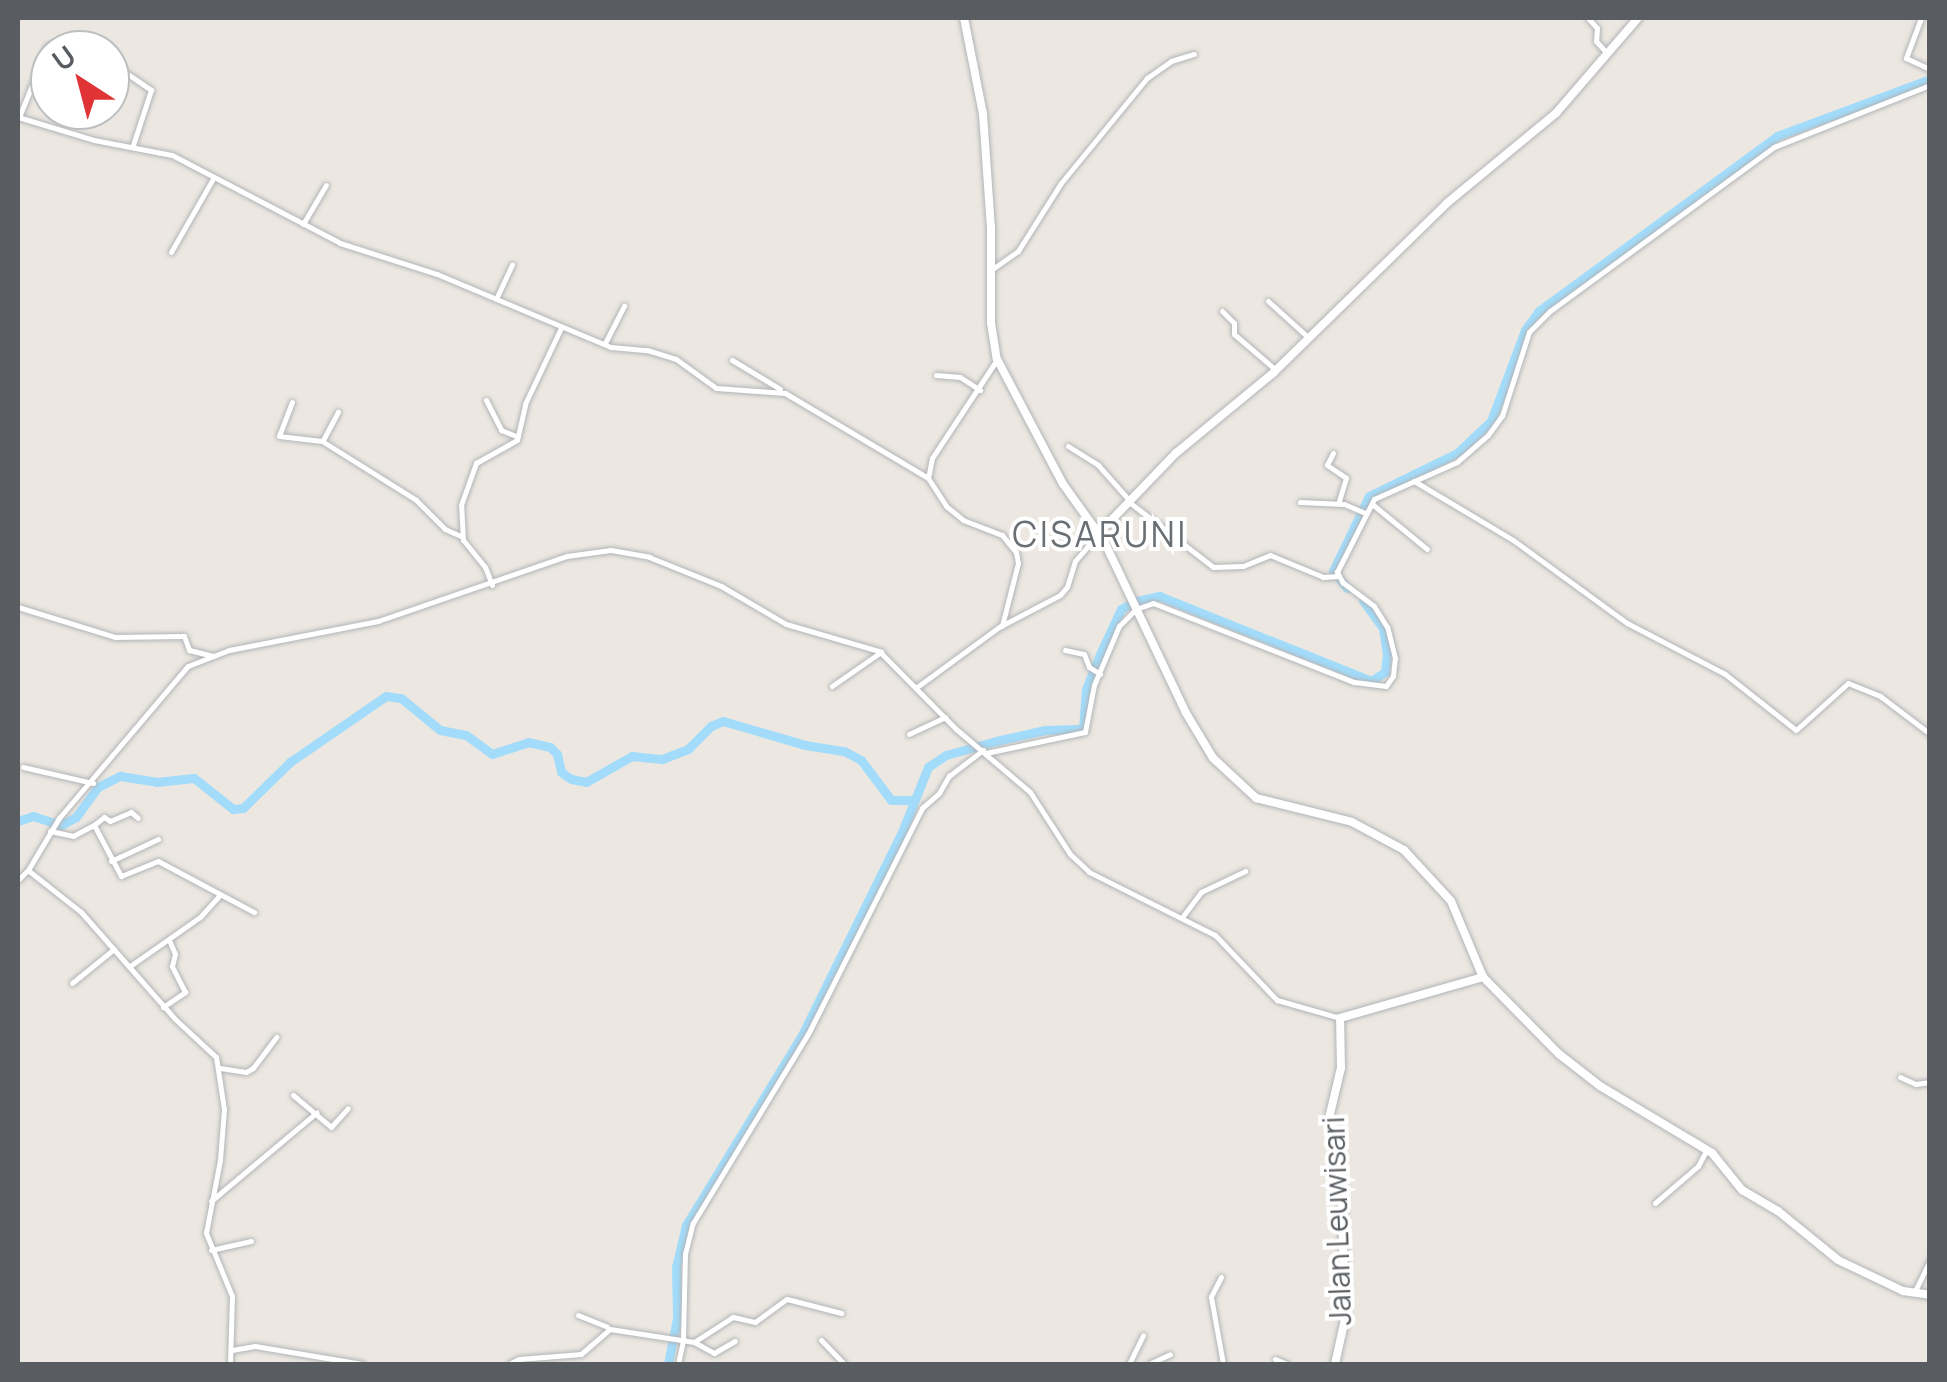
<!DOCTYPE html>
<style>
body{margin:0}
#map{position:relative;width:1947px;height:1382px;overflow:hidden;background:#ece8e1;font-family:Manrope,sans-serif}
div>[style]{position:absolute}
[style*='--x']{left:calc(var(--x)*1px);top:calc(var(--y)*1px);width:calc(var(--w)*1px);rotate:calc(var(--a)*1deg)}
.river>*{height:9px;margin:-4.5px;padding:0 4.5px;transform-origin:4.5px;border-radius:4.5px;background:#a2dcfa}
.roads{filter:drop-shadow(0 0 2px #b2b4b8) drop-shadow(0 0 2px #b2b4b8)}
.street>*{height:5px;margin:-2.5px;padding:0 2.5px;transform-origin:2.5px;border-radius:2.5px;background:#fff}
.secondary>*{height:8px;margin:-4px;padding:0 4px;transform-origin:4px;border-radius:4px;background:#fff}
span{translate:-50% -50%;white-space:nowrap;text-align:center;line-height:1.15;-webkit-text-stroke:8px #fff;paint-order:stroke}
.street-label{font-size:30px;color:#595d61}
.quarter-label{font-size:35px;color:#6a6f73;letter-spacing:2.5px}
.frame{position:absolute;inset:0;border:20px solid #595d61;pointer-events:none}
.north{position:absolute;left:30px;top:30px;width:100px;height:100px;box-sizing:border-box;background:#fff;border:2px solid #bdbec0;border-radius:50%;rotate:324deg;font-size:28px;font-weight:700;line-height:40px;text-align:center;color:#595d61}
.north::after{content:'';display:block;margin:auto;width:35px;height:45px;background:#df3335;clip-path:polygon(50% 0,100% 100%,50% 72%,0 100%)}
</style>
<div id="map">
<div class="river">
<i style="--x:1347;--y:588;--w:22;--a:-129"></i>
<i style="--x:1333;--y:571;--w:83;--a:-64.4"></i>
<i style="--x:1369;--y:496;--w:98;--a:-26"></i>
<i style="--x:1457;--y:453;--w:47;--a:-43.3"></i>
<i style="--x:1491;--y:421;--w:97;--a:-69.5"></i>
<i style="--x:1525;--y:330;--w:24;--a:-54"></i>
<i style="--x:1539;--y:311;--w:295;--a:-36.3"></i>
<i style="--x:1777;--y:136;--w:163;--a:-20.4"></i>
<i style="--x:18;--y:821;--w:16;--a:-18"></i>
<i style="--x:33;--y:816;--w:29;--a:18"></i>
<i style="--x:61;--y:825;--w:17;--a:-28"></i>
<i style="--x:76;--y:817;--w:37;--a:-54"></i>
<i style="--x:98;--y:787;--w:25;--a:-27"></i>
<i style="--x:120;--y:776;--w:36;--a:9"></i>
<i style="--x:156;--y:782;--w:38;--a:-6"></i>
<i style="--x:194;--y:778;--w:50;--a:38.5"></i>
<i style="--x:233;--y:809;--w:10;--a:-6"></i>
<i style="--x:243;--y:808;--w:66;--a:-44.4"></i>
<i style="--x:290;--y:762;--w:116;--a:-34.5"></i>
<i style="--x:386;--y:696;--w:15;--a:8"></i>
<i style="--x:401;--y:698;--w:50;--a:39.4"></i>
<i style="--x:440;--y:730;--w:26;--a:11"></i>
<i style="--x:466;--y:735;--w:32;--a:36"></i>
<i style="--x:492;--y:754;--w:38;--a:-18"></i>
<i style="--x:528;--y:742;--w:23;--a:13"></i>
<i style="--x:550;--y:747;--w:10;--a:45"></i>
<i style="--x:557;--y:754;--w:18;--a:77"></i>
<i style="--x:561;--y:772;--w:12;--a:35"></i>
<i style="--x:571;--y:779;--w:15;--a:11"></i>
<i style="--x:586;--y:782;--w:53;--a:-29.5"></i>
<i style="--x:632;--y:756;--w:30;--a:6"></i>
<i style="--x:662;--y:759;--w:28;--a:-21"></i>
<i style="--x:688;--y:749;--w:33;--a:-45"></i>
<i style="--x:711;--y:726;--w:13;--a:-23"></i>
<i style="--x:723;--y:721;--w:85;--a:16.3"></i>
<i style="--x:805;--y:745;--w:39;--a:9"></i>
<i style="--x:844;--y:751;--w:19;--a:28"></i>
<i style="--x:861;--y:760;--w:50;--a:53.1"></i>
<i style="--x:891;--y:800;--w:23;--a:0"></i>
<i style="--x:668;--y:1364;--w:47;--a:-78.9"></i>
<i style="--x:677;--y:1318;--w:51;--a:-91.1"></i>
<i style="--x:676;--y:1267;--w:43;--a:-76.6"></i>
<i style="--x:686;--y:1225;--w:223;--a:-58.6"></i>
<i style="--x:802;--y:1035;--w:226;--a:-63.8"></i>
<i style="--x:902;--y:832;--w:70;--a:-68.2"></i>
<i style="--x:928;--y:767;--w:22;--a:-34"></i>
<i style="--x:946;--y:755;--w:52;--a:-15.6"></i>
<i style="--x:996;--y:741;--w:50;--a:-12.7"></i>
<i style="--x:1045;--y:730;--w:38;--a:-2"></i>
<i style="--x:1083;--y:729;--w:40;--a:-85.7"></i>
<i style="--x:1086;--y:689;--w:40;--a:-68"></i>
<i style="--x:1101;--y:652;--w:47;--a:-65.1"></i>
<i style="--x:1121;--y:609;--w:18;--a:-27"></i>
<i style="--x:1137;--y:601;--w:23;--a:-13"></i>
<i style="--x:1159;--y:596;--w:228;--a:21.8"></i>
<i style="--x:1371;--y:681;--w:17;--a:-33"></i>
<i style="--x:1385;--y:672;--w:18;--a:-84"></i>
<i style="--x:1387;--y:654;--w:26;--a:-99"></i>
<i style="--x:1383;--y:628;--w:34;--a:-126"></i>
</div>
<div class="roads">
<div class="street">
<i style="--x:1588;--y:18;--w:13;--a:48"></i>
<i style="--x:1597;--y:28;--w:13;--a:94"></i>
<i style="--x:1596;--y:41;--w:15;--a:48"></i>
<i style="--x:1921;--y:18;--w:43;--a:110.6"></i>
<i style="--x:1906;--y:58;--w:26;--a:25"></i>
<i style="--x:110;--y:62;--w:50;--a:34.3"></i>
<i style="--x:151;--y:90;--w:58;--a:108.1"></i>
<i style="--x:18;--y:117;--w:79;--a:16.8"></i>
<i style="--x:94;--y:140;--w:79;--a:10.9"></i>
<i style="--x:172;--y:155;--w:190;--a:27.6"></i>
<i style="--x:340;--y:243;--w:102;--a:17.7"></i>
<i style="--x:437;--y:274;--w:189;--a:22.8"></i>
<i style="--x:611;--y:347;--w:36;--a:5"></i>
<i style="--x:647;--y:350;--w:30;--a:17"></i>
<i style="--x:676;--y:359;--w:49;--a:35.9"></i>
<i style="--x:716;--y:388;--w:69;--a:4.1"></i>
<i style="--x:785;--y:393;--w:166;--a:30.7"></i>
<i style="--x:19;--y:117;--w:77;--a:-67.8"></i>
<i style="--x:48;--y:46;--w:23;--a:10"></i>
<i style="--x:303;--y:224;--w:45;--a:-59.5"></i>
<i style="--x:171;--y:252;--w:86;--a:-60.2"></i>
<i style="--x:991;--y:270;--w:33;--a:-35"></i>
<i style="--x:1018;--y:251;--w:80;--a:-57.7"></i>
<i style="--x:1061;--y:183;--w:136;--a:-50.7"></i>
<i style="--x:1147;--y:78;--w:29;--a:-35"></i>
<i style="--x:1171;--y:61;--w:24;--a:-17"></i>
<i style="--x:496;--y:299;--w:38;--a:-65"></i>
<i style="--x:1268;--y:301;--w:55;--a:42.1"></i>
<i style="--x:1222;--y:311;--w:17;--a:45"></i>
<i style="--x:1234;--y:323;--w:11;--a:90"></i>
<i style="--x:1234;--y:334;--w:55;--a:40.6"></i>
<i style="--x:605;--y:343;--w:42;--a:-62.8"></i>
<i style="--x:732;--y:360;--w:56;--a:31.1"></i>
<i style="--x:996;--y:361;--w:116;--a:123.4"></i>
<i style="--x:932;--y:458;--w:20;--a:101"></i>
<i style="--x:928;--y:478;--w:33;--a:57"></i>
<i style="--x:946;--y:506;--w:22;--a:39"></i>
<i style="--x:963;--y:520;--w:42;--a:21"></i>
<i style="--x:1002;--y:535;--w:22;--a:51"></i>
<i style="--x:1016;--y:552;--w:11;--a:80"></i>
<i style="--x:1018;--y:563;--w:65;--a:104.3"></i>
<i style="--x:936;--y:375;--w:24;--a:5"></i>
<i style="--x:960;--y:377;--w:24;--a:33"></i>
<i style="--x:486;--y:400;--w:34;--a:63"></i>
<i style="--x:501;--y:430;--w:18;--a:22"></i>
<i style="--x:292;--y:402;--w:36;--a:111"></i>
<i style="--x:279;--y:436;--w:43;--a:6.6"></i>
<i style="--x:322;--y:441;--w:111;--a:32.1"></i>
<i style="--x:416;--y:500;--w:41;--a:45"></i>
<i style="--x:445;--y:529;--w:17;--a:24"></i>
<i style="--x:323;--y:440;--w:32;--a:-62"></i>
<i style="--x:1068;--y:446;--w:36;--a:32"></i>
<i style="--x:1098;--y:465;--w:48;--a:48.4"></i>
<i style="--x:1333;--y:453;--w:13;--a:117"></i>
<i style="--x:1327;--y:465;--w:23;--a:34"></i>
<i style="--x:1346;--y:478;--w:27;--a:107"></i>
<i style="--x:1414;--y:481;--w:115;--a:30.8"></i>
<i style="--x:1513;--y:540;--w:141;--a:36.1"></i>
<i style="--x:1627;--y:623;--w:110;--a:27.5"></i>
<i style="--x:1725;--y:674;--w:90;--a:38.3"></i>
<i style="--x:1796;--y:730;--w:70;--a:-42.1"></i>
<i style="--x:1848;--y:683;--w:35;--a:22"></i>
<i style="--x:1880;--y:696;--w:63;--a:37.2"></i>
<i style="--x:1129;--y:502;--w:106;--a:37.7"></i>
<i style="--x:1213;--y:567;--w:30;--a:-2"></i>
<i style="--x:1243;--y:566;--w:29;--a:-22"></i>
<i style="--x:1270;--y:555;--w:57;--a:22.5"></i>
<i style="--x:1323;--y:577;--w:16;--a:-4"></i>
<i style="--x:1300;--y:502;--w:44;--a:2.6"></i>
<i style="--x:1344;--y:504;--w:23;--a:23"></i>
<i style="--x:1372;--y:504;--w:71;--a:39.3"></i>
<i style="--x:492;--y:585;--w:19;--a:-111"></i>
<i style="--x:485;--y:567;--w:35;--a:-129"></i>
<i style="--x:463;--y:540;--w:35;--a:-93"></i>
<i style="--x:461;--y:505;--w:45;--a:-70.3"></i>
<i style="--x:476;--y:463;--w:47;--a:-29.3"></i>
<i style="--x:517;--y:440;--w:37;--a:-77"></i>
<i style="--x:525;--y:404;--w:84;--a:-64.7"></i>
<i style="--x:18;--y:607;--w:102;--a:17.2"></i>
<i style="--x:115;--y:637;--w:69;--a:-0.8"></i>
<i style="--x:184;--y:636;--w:15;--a:70"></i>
<i style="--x:189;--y:650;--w:25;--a:14"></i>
<i style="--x:1065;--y:650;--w:19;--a:12"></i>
<i style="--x:1084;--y:654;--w:14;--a:69"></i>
<i style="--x:1089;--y:667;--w:13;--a:32"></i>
<i style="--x:832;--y:686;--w:60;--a:-34.8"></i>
<i style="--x:917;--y:687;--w:102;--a:-36.2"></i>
<i style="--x:999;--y:627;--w:69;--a:-27.7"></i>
<i style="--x:1060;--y:595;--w:11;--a:-49"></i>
<i style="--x:1067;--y:587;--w:27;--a:-73"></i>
<i style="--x:1075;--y:561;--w:37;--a:-49"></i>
<i style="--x:909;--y:734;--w:40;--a:-25"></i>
<i style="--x:986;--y:753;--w:101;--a:-12"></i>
<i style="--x:1085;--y:732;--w:48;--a:-79.2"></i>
<i style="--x:1094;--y:685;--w:64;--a:-67"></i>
<i style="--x:1119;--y:626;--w:24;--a:-45"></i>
<i style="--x:1136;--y:609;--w:18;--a:-19"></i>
<i style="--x:1153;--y:603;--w:216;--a:21.5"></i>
<i style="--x:1354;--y:682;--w:32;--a:7"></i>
<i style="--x:1386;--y:686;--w:12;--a:-55"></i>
<i style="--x:1393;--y:676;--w:18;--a:-84"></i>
<i style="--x:1395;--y:658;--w:32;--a:-104"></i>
<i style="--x:1387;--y:627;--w:25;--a:-122"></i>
<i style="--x:1374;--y:606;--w:39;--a:-143"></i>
<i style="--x:1343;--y:583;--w:13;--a:-119"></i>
<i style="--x:1337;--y:572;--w:82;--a:-63.1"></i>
<i style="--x:1374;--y:499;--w:91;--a:-24"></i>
<i style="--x:1457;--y:462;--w:41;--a:-41.1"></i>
<i style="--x:1488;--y:435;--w:24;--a:-54"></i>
<i style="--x:1502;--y:416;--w:88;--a:-72.2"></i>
<i style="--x:1529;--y:332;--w:30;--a:-45"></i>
<i style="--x:1550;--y:311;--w:278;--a:-36.2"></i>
<i style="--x:1774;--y:147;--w:168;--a:-21.7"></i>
<i style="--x:23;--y:767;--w:72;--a:12.9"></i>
<i style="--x:94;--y:825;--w:13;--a:-39"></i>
<i style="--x:104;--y:817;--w:7;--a:34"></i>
<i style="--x:110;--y:821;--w:23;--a:-23"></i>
<i style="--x:131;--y:812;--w:9;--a:41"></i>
<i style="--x:50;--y:831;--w:24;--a:12"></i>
<i style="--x:73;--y:836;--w:24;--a:-28"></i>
<i style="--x:94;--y:825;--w:58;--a:62.1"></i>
<i style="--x:121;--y:876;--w:40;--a:-22"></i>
<i style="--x:158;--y:861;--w:109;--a:28"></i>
<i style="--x:111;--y:861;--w:52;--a:-25.1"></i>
<i style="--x:29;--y:871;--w:66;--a:38.3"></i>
<i style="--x:81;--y:912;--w:142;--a:48.7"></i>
<i style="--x:175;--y:1019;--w:56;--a:42.8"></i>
<i style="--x:216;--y:1057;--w:53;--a:81.3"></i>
<i style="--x:224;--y:1109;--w:51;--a:94.5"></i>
<i style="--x:220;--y:1160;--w:74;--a:100.9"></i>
<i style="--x:206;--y:1233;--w:68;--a:67.6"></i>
<i style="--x:232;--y:1296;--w:68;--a:91.7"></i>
<i style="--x:18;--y:880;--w:14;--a:-45"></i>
<i style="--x:28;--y:870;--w:61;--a:-59.2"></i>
<i style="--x:59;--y:818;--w:199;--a:-49.7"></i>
<i style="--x:188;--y:666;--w:44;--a:-21.3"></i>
<i style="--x:229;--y:650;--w:152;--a:-11"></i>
<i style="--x:378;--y:621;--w:200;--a:-19"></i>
<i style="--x:567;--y:556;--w:44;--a:-7.8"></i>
<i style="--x:611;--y:550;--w:39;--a:10"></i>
<i style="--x:649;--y:557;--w:78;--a:21.9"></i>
<i style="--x:721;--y:586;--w:75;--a:30.3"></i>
<i style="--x:786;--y:624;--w:97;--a:16.2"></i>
<i style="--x:879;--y:651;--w:110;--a:45.4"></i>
<i style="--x:956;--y:729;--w:97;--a:40.4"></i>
<i style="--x:1030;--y:792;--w:74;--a:57.2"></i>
<i style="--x:1070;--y:854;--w:26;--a:43"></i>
<i style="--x:1089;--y:872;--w:141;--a:26.6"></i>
<i style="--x:1215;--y:935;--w:90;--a:46.4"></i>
<i style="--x:1277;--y:1000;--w:66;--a:15.9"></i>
<i style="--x:1183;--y:916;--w:30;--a:-53"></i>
<i style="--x:1201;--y:892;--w:49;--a:-25.5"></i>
<i style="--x:130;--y:966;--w:85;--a:-35"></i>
<i style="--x:200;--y:917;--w:30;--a:-48"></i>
<i style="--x:72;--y:983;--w:54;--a:-39"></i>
<i style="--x:163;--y:1007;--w:27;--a:-34"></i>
<i style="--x:185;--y:992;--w:29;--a:-117"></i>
<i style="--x:172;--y:966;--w:12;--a:-76"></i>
<i style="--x:175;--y:954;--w:15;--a:-113"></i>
<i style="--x:220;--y:1068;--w:26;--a:9"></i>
<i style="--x:246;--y:1072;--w:8;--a:-30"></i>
<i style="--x:253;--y:1068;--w:39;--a:-53"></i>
<i style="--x:1900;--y:1077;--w:17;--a:24"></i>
<i style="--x:1916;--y:1084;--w:14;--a:-8"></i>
<i style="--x:293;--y:1095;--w:50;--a:40.1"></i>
<i style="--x:331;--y:1127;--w:25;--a:-48"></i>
<i style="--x:211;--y:1201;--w:138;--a:-40"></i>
<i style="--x:1655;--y:1203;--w:57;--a:-40.7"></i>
<i style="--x:1698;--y:1166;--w:19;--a:-62"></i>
<i style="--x:211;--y:1250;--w:41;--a:-12.7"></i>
<i style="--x:1221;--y:1277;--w:22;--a:117"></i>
<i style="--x:1211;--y:1297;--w:68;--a:79.8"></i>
<i style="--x:1914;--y:1293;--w:37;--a:-64"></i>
<i style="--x:578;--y:1315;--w:31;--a:22"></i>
<i style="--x:821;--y:1340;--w:33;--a:46"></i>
<i style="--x:694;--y:1342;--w:23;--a:29"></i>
<i style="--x:714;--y:1353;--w:24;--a:-30"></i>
<i style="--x:232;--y:1350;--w:23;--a:-10"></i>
<i style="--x:255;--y:1346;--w:109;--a:9.5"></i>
<i style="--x:1275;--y:1359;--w:13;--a:23"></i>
<i style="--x:509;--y:1364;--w:11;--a:-27"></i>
<i style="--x:519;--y:1359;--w:62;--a:-4.6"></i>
<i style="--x:581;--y:1354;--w:38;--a:-41"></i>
<i style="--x:610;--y:1329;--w:85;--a:8.8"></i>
<i style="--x:694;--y:1342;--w:46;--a:-32.7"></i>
<i style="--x:733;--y:1317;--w:23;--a:13"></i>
<i style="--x:755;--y:1322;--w:39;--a:-36"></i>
<i style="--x:787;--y:1299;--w:56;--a:14.5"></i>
<i style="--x:678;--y:1364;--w:24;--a:-78"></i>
<i style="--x:683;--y:1341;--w:87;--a:-88.7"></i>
<i style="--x:685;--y:1254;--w:32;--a:-76"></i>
<i style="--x:693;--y:1223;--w:221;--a:-58.7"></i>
<i style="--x:808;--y:1034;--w:253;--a:-63.2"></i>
<i style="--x:922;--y:808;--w:23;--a:-41"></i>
<i style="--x:939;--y:793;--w:20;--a:-60"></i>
<i style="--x:949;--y:776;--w:43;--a:-37.4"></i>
<i style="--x:1129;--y:1364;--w:32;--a:-64"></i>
<i style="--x:1149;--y:1364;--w:23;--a:-25"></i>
</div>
<div class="secondary">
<i style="--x:964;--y:18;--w:98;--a:78.8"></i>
<i style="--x:983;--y:114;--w:113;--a:86"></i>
<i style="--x:991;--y:227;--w:96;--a:90"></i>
<i style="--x:991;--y:323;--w:36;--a:81"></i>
<i style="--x:997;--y:359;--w:141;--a:62.2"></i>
<i style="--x:1063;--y:484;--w:70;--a:54.3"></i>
<i style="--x:1104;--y:541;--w:191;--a:64.5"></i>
<i style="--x:1186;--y:713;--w:52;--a:59"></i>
<i style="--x:1213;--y:758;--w:59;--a:42.9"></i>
<i style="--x:1256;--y:798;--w:99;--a:14"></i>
<i style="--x:1352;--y:822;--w:59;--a:28.3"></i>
<i style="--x:1404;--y:850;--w:69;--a:47.3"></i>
<i style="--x:1451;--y:901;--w:82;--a:67.2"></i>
<i style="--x:1483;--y:977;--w:108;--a:45.4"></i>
<i style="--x:1559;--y:1054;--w:52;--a:38"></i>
<i style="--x:1600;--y:1086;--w:131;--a:30.9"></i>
<i style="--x:1712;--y:1153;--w:48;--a:51"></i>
<i style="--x:1742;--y:1190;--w:42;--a:30.3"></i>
<i style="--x:1778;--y:1211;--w:77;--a:39.2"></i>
<i style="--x:1838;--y:1260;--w:72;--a:25.5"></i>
<i style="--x:1903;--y:1291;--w:27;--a:8"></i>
<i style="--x:1099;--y:533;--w:111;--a:-46.1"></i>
<i style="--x:1176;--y:453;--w:126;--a:-39.5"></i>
<i style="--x:1273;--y:373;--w:243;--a:-44.3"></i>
<i style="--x:1447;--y:203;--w:141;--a:-39.5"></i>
<i style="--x:1556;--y:113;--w:125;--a:-49.2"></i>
<i style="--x:1335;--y:1364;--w:46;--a:-77.5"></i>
<i style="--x:1345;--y:1319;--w:158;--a:-91.5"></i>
<i style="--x:1341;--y:1161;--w:48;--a:-103.2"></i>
<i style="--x:1330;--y:1114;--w:47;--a:-76.6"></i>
<i style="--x:1341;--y:1068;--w:50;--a:-91.1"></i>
<i style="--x:1340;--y:1018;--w:149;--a:-16"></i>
</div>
</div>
<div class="street-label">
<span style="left:1337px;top:1221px;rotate:-92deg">Jalan Leuwisari</span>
</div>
<div class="quarter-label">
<span style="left:1100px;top:534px">CISARUNI</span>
</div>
<div class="frame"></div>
<div class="north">U</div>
</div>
